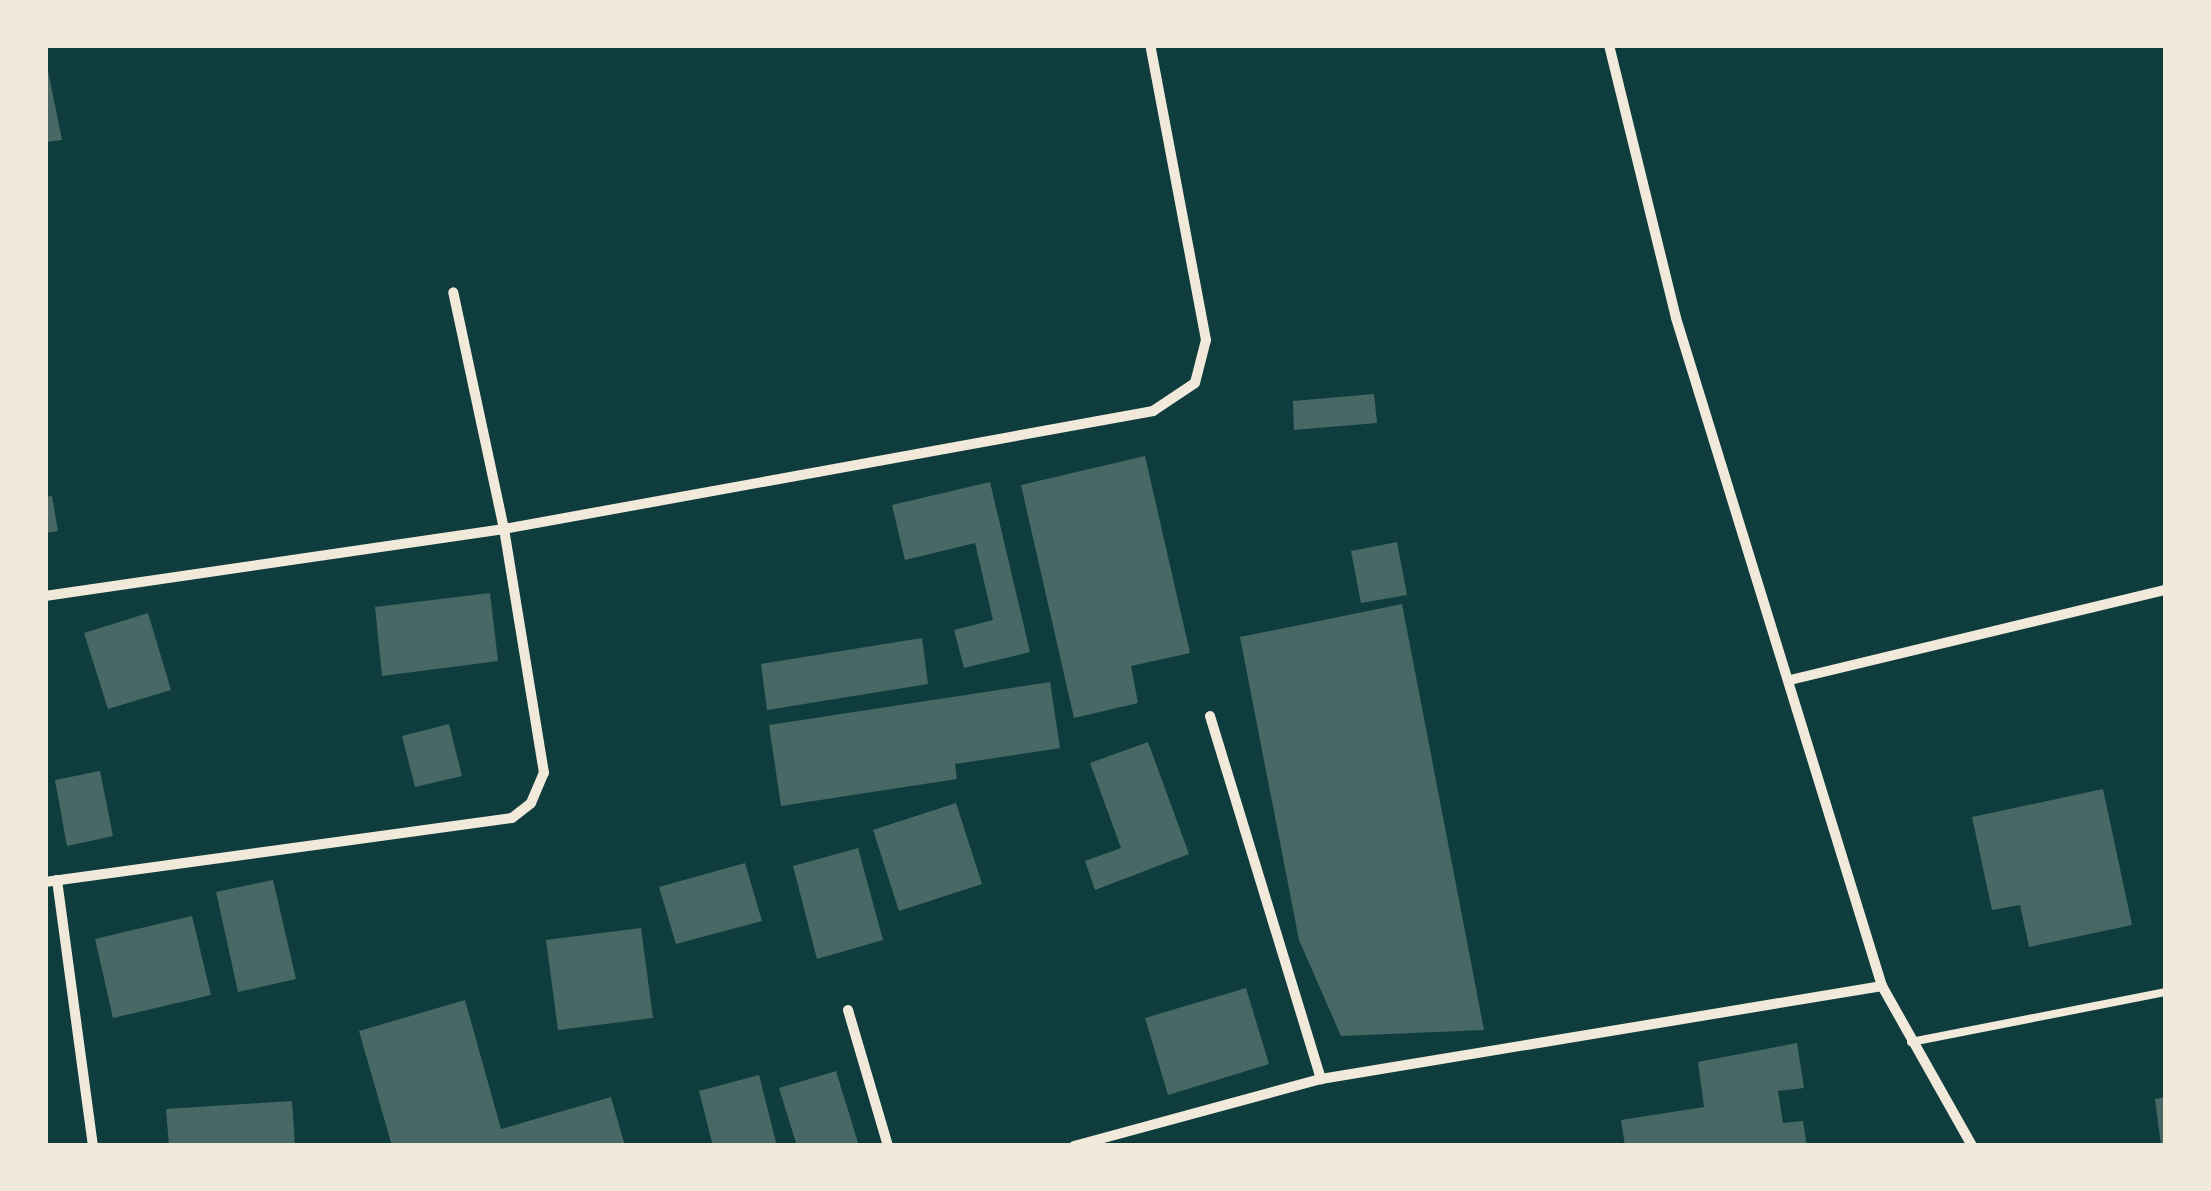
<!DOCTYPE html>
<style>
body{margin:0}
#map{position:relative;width:2211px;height:1191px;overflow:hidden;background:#0f3d3e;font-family:"Asap Condensed",sans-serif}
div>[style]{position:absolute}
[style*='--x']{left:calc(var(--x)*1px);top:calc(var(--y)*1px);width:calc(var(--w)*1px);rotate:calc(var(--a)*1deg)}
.building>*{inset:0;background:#486865}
.service>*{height:8px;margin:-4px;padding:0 4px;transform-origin:4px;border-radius:4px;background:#f1e9da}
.minor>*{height:10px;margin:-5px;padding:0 5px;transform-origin:5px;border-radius:5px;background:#f1e9da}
span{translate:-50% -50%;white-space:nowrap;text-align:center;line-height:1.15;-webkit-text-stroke:9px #f1e9da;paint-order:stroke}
.frame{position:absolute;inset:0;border:48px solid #f1e9da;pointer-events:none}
</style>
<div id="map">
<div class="building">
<i style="clip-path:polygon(45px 56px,62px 140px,45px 142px)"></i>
<i style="clip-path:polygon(1374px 394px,1377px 423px,1294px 430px,1293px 401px)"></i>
<i style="clip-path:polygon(1145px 456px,1190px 653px,1131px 666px,1138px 703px,1074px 718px,1021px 485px)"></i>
<i style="clip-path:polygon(990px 482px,1030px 652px,964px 668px,954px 630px,993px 620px,975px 543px,905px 560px,892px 505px)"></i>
<i style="clip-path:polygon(52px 496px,58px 531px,45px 533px,45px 497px)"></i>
<i style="clip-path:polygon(1397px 542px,1407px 595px,1361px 603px,1351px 551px)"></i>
<i style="clip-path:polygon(490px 593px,498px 661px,382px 676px,375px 607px)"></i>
<i style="clip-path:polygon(1402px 604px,1484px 1030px,1341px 1036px,1299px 940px,1240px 637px)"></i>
<i style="clip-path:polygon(148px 613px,171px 690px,108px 709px,84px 633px)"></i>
<i style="clip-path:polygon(922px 638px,928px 684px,767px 710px,761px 664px)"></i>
<i style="clip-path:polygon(1050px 682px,1060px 748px,955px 764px,957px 779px,781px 806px,769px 725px)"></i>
<i style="clip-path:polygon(449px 724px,462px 776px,415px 787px,402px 736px)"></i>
<i style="clip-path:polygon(1148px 742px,1189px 854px,1095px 890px,1085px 861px,1121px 848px,1090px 763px)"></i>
<i style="clip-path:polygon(100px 771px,113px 836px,67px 846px,55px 780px)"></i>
<i style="clip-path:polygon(2103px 789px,2132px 925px,2029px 947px,2020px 905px,1992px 910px,1972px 817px)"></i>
<i style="clip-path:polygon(956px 803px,982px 884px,899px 911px,873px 830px)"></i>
<i style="clip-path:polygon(858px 848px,883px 940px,817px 959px,793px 866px)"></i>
<i style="clip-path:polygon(745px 863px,762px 921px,676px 944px,659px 887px)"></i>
<i style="clip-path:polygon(273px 880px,296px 979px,238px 992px,216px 892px)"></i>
<i style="clip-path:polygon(192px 916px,211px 995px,113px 1018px,95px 939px)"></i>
<i style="clip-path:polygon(641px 928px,653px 1018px,558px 1030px,546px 940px)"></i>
<i style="clip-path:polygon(1246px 988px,1269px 1064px,1168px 1095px,1145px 1018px)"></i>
<i style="clip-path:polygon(465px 1000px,501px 1129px,611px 1097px,625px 1146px,392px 1146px,359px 1031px)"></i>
<i style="clip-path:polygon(1797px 1043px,1804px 1088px,1778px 1091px,1783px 1123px,1803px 1121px,1807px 1146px,1625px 1146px,1621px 1120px,1704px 1107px,1698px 1062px)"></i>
<i style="clip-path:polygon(836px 1071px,859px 1146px,797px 1146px,779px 1088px)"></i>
<i style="clip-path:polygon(759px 1075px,777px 1146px,713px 1146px,699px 1091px)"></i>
<i style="clip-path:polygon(2166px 1097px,2166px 1144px,2161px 1145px,2155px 1099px)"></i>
<i style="clip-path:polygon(292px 1101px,295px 1146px,169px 1146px,166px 1109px)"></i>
</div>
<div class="service">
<i style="--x:1911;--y:1042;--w:260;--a:-11.1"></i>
</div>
<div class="minor">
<i style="--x:1609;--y:45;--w:281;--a:76.2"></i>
<i style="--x:1676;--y:318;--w:699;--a:72.86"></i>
<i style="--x:1882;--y:986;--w:184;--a:60.6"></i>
<i style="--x:45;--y:596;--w:464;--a:-8.3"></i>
<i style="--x:504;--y:529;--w:660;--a:-10.3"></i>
<i style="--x:1153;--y:411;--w:50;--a:-33.7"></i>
<i style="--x:1195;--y:383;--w:44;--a:-75.7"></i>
<i style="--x:1206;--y:340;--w:300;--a:-100.7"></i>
<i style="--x:1790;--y:680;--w:387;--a:-13.5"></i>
<i style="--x:1210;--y:716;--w:380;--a:73"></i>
<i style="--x:57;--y:880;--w:268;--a:82.3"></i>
<i style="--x:45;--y:882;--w:471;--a:-7.8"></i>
<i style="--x:512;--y:818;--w:24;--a:-38"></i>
<i style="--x:531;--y:803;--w:33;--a:-67"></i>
<i style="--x:544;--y:773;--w:247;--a:-99.3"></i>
<i style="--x:504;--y:529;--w:242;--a:-102.1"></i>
<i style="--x:848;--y:1010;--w:142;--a:73.6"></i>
<i style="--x:1074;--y:1146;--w:256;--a:-15.2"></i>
<i style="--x:1321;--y:1079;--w:569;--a:-9.41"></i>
</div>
<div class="frame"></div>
</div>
